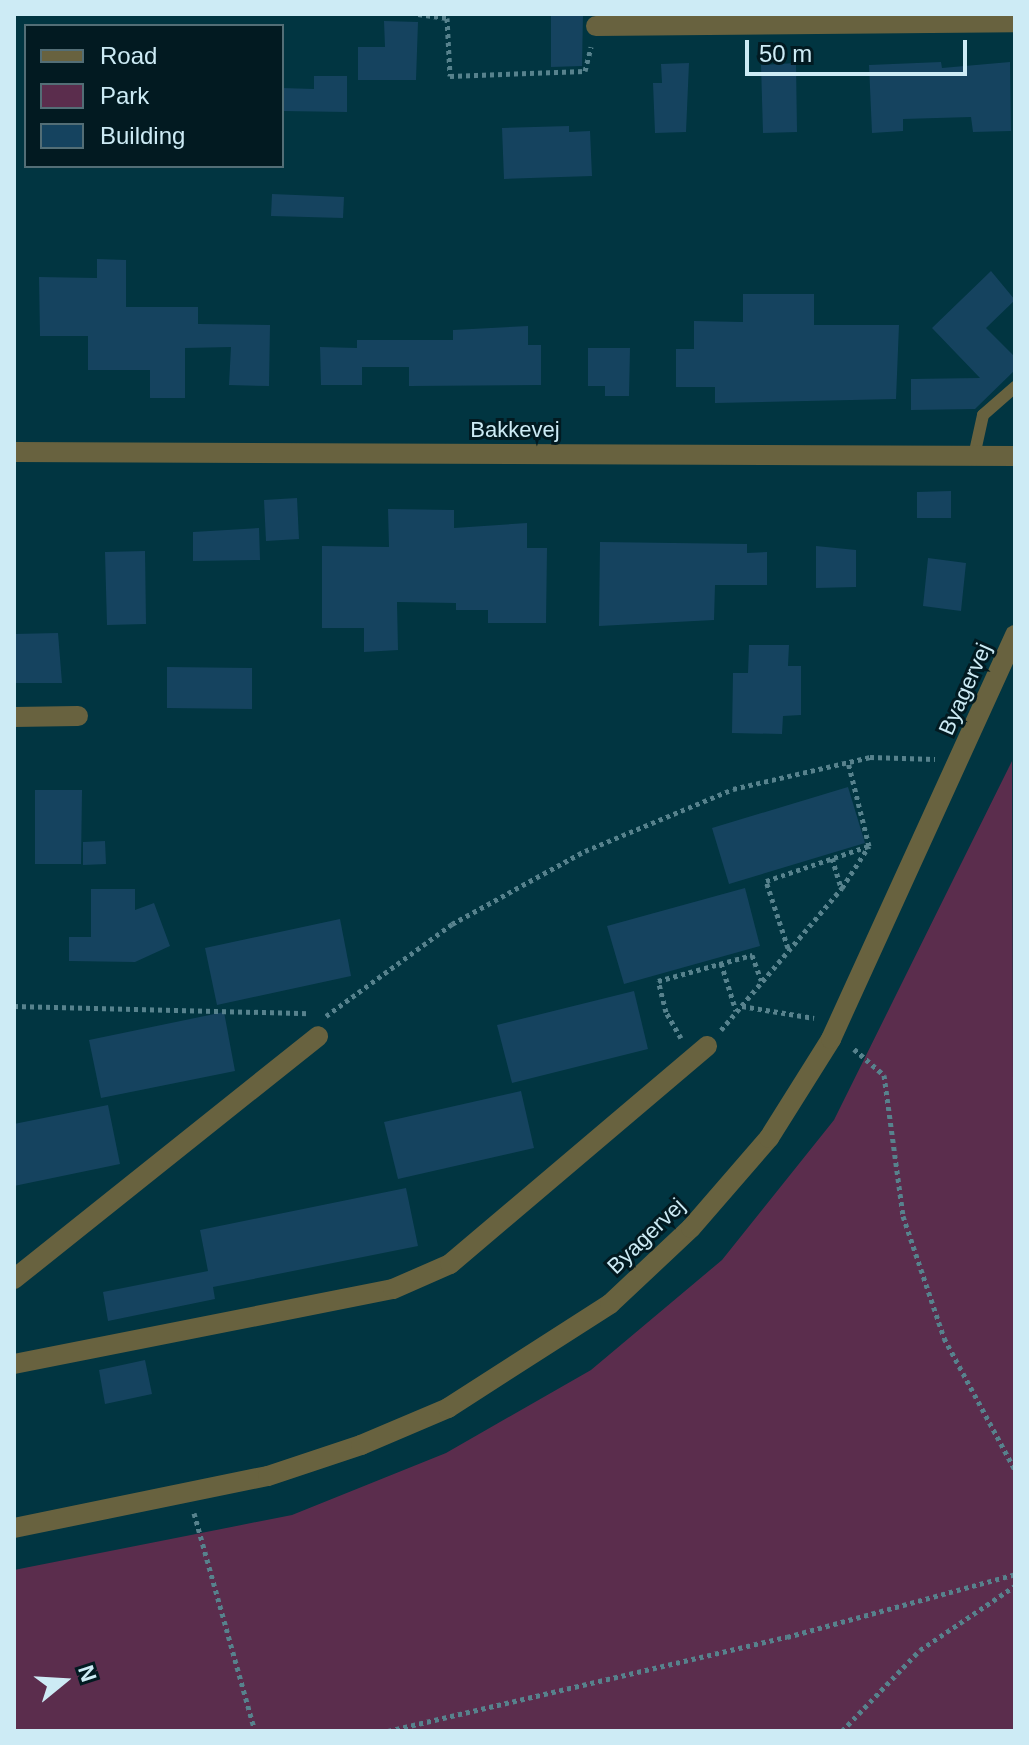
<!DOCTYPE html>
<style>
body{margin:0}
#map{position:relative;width:1029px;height:1745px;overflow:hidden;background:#013541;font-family:Helvetica,sans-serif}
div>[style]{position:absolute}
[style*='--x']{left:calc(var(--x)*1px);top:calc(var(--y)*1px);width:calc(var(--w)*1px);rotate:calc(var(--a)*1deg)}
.green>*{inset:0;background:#5b2d4d}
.building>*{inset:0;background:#15435f}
.path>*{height:5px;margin-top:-2.5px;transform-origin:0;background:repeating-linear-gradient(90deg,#57828d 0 4px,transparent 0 8px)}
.service>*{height:12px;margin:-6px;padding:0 6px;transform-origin:6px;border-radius:6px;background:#68623f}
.minor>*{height:20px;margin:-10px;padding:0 10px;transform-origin:10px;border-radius:10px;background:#68623f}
.tertiary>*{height:20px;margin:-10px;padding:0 10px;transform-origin:10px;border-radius:10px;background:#68623f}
span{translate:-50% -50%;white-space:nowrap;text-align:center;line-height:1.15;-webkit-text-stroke:6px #021a21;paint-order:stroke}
.street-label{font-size:22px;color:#cdebf5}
.frame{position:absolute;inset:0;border:16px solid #cdebf5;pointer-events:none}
.legend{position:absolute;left:24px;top:24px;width:260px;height:144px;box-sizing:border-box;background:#021a21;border:2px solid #536e76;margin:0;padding:10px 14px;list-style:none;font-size:24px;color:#cdebf5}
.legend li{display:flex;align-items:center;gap:16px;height:40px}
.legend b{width:40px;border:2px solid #536e76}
.north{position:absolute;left:24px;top:1641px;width:80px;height:80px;-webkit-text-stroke:6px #021a21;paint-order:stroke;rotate:72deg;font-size:22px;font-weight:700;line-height:32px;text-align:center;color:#cdebf5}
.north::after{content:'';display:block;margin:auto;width:28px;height:36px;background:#cdebf5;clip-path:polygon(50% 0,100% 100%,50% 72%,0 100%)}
.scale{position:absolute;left:745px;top:40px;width:222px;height:36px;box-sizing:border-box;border:4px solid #cdebf5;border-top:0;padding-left:10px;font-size:24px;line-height:28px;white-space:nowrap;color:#cdebf5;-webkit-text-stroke:6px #021a21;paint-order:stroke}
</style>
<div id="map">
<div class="green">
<i style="clip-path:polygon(1012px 761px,1015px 1731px,14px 1731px,14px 1570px,292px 1515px,446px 1453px,591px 1370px,722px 1260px,834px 1120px)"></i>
</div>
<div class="building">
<i style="clip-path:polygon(551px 14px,583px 14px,582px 66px,551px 67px)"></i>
<i style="clip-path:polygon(384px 21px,418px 22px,416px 80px,358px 80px,358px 47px,385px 47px)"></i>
<i style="clip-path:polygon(941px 62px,942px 68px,1010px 62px,1011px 131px,973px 132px,971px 117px,903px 119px,903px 131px,872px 133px,869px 65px)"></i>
<i style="clip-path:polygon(689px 63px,686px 132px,655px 133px,653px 83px,662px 83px,661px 64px)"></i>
<i style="clip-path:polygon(796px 63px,797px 132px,763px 133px,761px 65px)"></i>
<i style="clip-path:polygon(314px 76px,347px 76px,347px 112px,282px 111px,282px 88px,314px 89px)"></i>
<i style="clip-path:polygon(569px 126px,569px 132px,590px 131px,592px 176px,504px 179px,502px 128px)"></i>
<i style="clip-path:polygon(272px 194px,344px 197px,343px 218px,271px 216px)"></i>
<i style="clip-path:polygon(97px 259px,126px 260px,126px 307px,198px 307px,198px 324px,270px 325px,269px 386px,229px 385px,231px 347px,185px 348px,185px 398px,150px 398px,150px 370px,88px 370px,88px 336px,40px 336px,39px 277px,97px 278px)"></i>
<i style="clip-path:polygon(991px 271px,1015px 300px,986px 328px,1015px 357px,1015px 370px,975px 409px,911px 410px,911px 379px,980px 378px,932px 328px)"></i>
<i style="clip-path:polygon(743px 294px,814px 294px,814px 325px,899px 325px,896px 399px,715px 403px,715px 387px,676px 387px,676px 349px,694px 349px,694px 321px,743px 322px)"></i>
<i style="clip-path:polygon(528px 326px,528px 345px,541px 345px,541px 385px,409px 386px,409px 367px,362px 367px,362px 385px,321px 385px,320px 347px,357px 348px,357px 340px,453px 340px,453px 330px)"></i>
<i style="clip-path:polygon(588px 348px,630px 348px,629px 396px,605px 396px,605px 386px,588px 386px)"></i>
<i style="clip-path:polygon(951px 491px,951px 518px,917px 518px,917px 492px)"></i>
<i style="clip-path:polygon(297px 498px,299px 539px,266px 541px,264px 500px)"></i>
<i style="clip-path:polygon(388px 509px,454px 510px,454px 528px,527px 523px,527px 548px,547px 548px,546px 623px,488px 623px,488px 610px,456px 610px,456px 603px,397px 602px,398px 650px,364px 652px,364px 628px,322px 628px,322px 546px,389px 547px)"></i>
<i style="clip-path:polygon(259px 528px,260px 560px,193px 561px,193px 532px)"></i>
<i style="clip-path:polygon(600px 542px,747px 544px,747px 553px,767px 552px,767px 585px,715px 585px,714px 620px,599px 626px)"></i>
<i style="clip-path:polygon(816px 546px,856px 550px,856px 587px,816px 588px)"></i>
<i style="clip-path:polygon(145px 551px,146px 624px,107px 625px,105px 552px)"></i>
<i style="clip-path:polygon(928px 558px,966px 563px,961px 611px,923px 606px)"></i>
<i style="clip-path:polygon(58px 633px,62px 683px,14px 683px,14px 634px)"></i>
<i style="clip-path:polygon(749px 645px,789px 645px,788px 666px,801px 666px,801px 715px,783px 716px,782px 734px,732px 733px,733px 673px,748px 673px)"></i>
<i style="clip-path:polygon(167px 667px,252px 668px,252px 709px,167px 708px)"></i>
<i style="clip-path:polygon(848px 787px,865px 843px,729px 884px,712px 828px)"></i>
<i style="clip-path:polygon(35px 790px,82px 790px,81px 864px,35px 864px)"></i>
<i style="clip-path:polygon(105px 841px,106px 864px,83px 865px,83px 842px)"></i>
<i style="clip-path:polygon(745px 888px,760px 946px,624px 984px,607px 926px)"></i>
<i style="clip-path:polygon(91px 889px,135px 889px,135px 910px,154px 903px,170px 946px,135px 962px,69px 961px,69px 937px,91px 937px)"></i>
<i style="clip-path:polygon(340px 919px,351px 976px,217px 1005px,205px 948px)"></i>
<i style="clip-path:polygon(634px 991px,648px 1049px,512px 1083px,497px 1025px)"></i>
<i style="clip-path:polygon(224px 1012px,235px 1071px,101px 1098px,89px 1040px)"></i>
<i style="clip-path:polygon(521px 1091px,534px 1148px,398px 1179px,384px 1122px)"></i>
<i style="clip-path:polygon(108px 1105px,120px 1164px,14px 1186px,14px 1124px)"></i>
<i style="clip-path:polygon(406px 1188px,418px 1246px,213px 1287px,215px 1299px,108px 1321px,103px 1292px,208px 1271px,200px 1230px)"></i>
<i style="clip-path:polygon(145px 1360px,152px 1394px,105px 1404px,99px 1370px)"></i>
</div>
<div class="path">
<i style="--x:418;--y:14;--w:29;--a:8"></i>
<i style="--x:447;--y:18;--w:58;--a:87"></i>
<i style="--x:450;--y:76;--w:135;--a:-2.1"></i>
<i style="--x:585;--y:71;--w:25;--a:-76"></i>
<i style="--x:832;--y:858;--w:30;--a:73"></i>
<i style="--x:788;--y:948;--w:71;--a:-108.2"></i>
<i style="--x:766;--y:881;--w:108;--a:-18.9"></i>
<i style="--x:721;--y:963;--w:50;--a:72.6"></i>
<i style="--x:14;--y:1006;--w:295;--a:1.4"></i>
<i style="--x:742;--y:1006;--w:73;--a:9.5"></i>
<i style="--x:326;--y:1016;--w:156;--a:-36.1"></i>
<i style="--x:452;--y:924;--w:152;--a:-28.8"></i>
<i style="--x:585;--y:851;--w:160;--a:-22.7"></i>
<i style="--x:733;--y:789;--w:141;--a:-13.1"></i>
<i style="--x:870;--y:757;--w:65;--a:1.8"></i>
<i style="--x:721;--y:1030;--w:187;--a:-49.6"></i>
<i style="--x:842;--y:888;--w:50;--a:-57.3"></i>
<i style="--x:869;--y:846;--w:87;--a:-104"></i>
<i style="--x:681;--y:1038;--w:30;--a:-120"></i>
<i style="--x:666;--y:1012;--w:32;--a:-104"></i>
<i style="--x:658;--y:981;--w:98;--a:-15.5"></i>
<i style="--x:752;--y:955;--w:27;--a:70"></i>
<i style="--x:854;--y:1049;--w:40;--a:41"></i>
<i style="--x:884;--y:1075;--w:142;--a:82.3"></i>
<i style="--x:903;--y:1216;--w:129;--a:71.4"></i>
<i style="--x:944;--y:1338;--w:150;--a:61.7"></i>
<i style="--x:194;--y:1513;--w:226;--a:74.4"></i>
<i style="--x:388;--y:1731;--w:410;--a:-13.3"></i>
<i style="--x:787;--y:1637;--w:237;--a:-15.4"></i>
<i style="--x:842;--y:1731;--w:112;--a:-46.1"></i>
<i style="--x:920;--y:1650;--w:115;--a:-34"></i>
</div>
<div class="service">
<i style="--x:974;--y:456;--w:42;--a:-77.6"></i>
<i style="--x:983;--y:415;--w:43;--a:-41.2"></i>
</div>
<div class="minor">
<i style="--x:596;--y:26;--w:419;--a:-0.5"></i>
<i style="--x:14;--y:717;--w:64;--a:-0.9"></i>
<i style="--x:14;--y:1279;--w:389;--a:-38.6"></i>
<i style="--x:14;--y:1364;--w:386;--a:-11.2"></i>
<i style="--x:393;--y:1289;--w:62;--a:-23.7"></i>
<i style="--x:450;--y:1264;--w:337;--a:-40.3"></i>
</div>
<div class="tertiary">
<i style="--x:14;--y:452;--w:1001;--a:0.23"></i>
<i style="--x:14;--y:1528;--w:259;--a:-11.6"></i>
<i style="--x:268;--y:1476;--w:98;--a:-18.4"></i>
<i style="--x:361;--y:1445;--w:95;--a:-23"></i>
<i style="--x:448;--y:1408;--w:193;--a:-32.7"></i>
<i style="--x:610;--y:1304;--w:111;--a:-43.2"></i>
<i style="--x:691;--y:1228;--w:119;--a:-49.1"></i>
<i style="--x:769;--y:1138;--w:117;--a:-57.9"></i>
<i style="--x:831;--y:1039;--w:444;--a:-65.5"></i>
</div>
<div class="street-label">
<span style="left:515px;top:430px">Bakkevej</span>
<span style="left:965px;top:689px;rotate:-66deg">Byagervej</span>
<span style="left:646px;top:1236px;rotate:-44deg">Byagervej</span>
</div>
<div class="frame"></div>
<ul class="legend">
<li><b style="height:10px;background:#68623f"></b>Road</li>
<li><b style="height:22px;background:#5b2d4d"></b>Park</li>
<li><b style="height:22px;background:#15435f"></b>Building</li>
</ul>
<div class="north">N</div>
<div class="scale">50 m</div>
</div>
